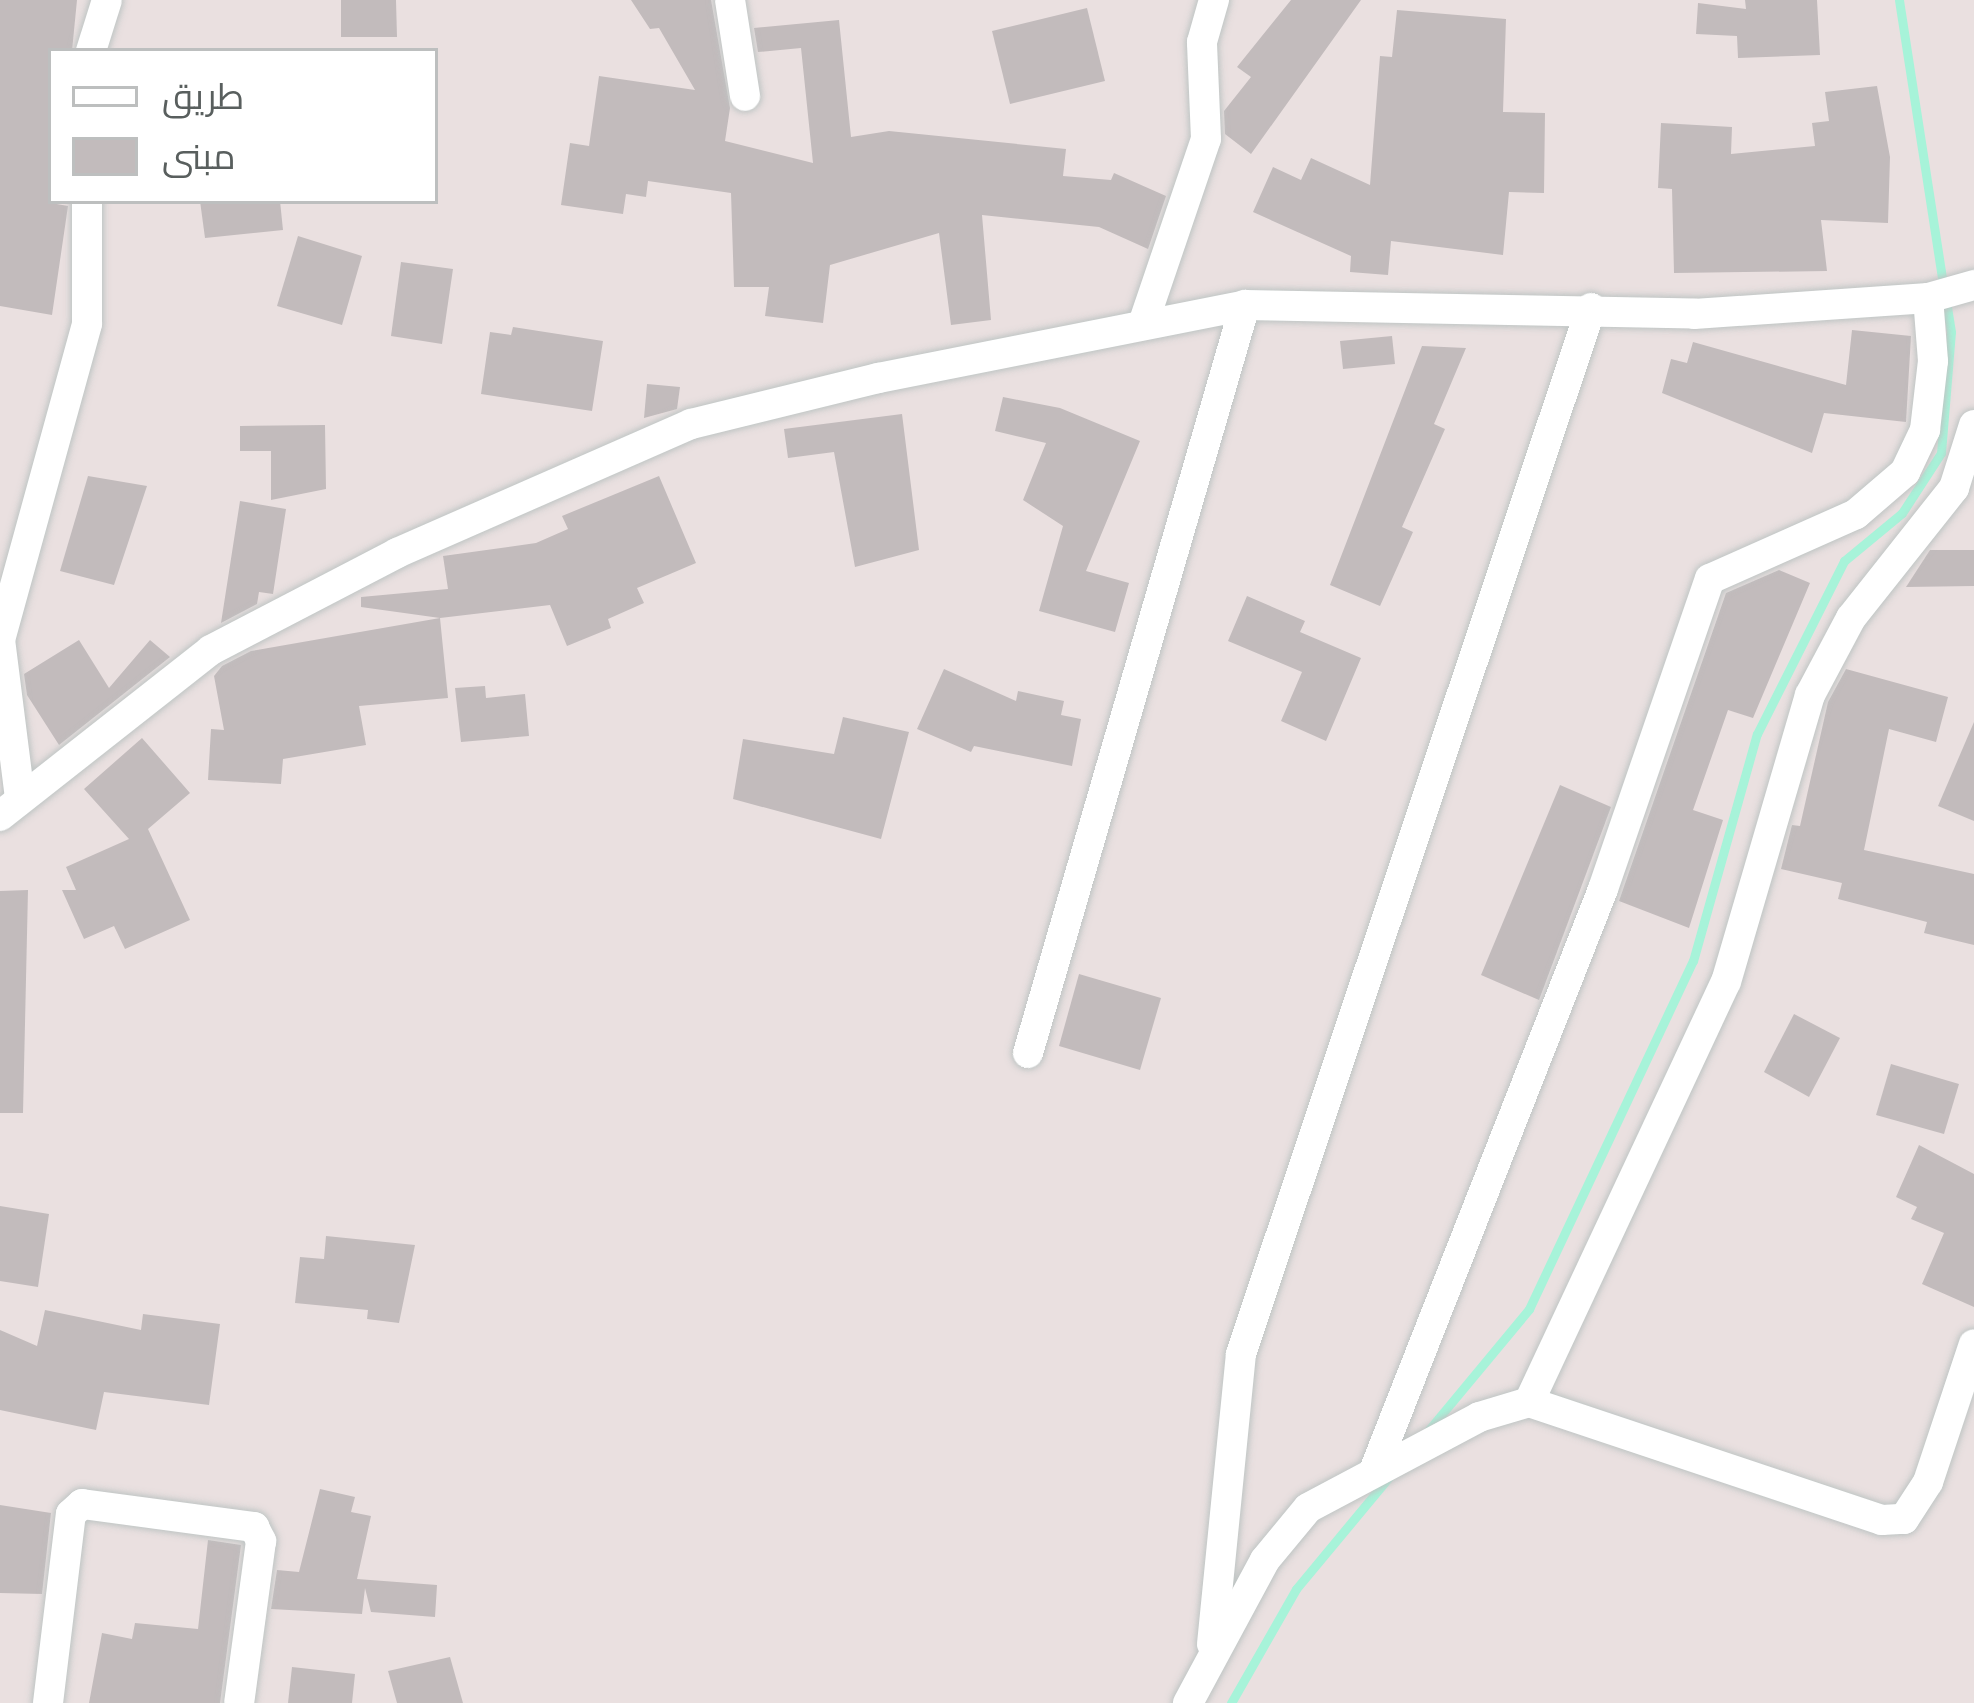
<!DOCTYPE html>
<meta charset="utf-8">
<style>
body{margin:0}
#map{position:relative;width:1974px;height:1703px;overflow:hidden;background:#eae0e0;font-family:"Space Grotesk",Cairo,sans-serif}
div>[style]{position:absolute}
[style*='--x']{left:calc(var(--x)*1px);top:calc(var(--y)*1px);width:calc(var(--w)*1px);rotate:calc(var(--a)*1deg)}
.stream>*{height:9px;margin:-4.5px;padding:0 4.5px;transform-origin:4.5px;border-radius:4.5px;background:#a7f3d9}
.building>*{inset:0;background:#c2bbbc}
.roads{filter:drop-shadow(0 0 3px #bfc5c4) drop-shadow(0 0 3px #bfc5c4)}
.minor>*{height:30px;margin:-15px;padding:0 15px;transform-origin:15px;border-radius:15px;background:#fff}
span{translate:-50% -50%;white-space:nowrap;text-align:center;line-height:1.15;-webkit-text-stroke:12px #fff;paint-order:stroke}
.legend{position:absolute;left:48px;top:48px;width:390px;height:156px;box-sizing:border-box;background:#fff;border:3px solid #bdbfbf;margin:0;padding:15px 21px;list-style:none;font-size:36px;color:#595f5e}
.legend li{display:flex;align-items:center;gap:24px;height:60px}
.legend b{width:60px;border:3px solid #bdbfbf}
</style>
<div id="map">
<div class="stream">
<i style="--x:1899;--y:0;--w:288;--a:81.2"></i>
<i style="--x:1427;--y:1432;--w:160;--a:-50.3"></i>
<i style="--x:1529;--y:1309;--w:385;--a:-64.8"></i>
<i style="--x:1693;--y:961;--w:236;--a:-74.3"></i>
<i style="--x:1757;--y:734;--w:194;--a:-63.3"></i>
<i style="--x:1844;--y:561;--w:75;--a:-39.6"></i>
<i style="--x:1902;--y:513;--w:72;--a:-57"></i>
<i style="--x:1941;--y:453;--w:121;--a:-85.3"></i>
<i style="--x:1951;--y:332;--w:30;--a:-99"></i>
<i style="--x:1231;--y:1703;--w:131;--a:-60.3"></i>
<i style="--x:1296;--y:1589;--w:146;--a:-50.3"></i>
</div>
<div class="building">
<i style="clip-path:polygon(0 0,77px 0,72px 51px,51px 51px,51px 203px,68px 206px,52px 315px,0 306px)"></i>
<i style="clip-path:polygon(341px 0,396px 0,397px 37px,341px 37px)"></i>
<i style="clip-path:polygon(631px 0,711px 0,730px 108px,725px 141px,813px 163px,801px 48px,758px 52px,754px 28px,839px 20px,851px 137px,889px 131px,1066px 149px,1063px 176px,1111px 180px,1114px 173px,1166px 196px,1148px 249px,1099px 227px,982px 215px,991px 320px,951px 325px,939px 233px,830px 265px,823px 323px,765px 316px,769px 287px,734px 287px,731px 193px,648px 181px,646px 197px,626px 194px,623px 214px,561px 205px,570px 143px,589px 146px,599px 76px,695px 90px,659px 28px,650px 29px)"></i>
<i style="clip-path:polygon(1291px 0,1361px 0,1251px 154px,1225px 134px,1224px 111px,1251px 77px,1237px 67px)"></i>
<i style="clip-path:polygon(1745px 0,1817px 0,1820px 55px,1738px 58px,1737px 36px,1696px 34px,1698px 3px,1746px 9px)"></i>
<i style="clip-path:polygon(1087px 8px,1105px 81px,1010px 104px,992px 31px)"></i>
<i style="clip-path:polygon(1397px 10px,1506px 19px,1503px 112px,1545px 113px,1544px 193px,1509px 192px,1503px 255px,1391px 241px,1388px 275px,1350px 272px,1351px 256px,1253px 212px,1273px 167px,1301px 180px,1311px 158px,1370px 185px,1380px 56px,1392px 57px)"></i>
<i style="clip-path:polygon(1877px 86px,1890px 157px,1888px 223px,1821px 220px,1827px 271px,1674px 273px,1672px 189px,1658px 188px,1661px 123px,1732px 127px,1731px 154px,1815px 146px,1812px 123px,1829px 121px,1825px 92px)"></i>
<i style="clip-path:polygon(200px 201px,280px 201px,283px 230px,205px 238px)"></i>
<i style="clip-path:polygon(298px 236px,362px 256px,342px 325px,277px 306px)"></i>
<i style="clip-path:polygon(401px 262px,453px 269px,442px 344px,391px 336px)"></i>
<i style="clip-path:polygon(513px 327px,603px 341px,592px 411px,481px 394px,490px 332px,511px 335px)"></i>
<i style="clip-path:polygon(1852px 330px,1911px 336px,1906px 422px,1824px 413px,1812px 453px,1662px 393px,1671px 359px,1687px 363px,1693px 342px,1846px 385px)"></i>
<i style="clip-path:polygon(1392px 336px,1395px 364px,1343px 369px,1340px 341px)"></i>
<i style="clip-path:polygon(1422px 346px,1466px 348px,1434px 424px,1445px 429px,1402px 527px,1413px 532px,1380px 606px,1330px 585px)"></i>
<i style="clip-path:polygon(647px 384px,680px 387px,677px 409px,644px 418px)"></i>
<i style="clip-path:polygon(1003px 397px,1060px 408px,1140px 441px,1086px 571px,1129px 583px,1115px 632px,1039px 611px,1063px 526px,1023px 500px,1046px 443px,995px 431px)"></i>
<i style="clip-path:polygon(902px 414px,919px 550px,855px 567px,834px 452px,788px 458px,784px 429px)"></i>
<i style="clip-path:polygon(325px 425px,326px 489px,271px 500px,271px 451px,240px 451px,240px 426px)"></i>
<i style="clip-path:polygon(88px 476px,147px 486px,114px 585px,60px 571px)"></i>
<i style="clip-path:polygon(659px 476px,696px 563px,637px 588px,644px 603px,608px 619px,611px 628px,567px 646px,550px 605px,440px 618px,448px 698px,359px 706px,366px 745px,283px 759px,281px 784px,208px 780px,211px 729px,224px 730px,214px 676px,222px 666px,251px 651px,440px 618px,361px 607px,361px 597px,448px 589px,443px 556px,536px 543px,568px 529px,562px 516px)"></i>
<i style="clip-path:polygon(240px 501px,286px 509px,273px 594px,259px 592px,257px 604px,221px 623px)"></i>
<i style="clip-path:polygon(1930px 550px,1974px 550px,1974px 586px,1906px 587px)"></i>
<i style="clip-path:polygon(1779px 570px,1810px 583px,1753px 718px,1728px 710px,1693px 810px,1723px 820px,1689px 928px,1619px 901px,1726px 593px)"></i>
<i style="clip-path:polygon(1247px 596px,1305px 621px,1300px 632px,1361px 658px,1326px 741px,1281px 721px,1302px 672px,1228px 641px)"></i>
<i style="clip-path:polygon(79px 640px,109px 688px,150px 640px,170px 657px,59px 745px,27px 695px,24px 674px)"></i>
<i style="clip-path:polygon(944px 669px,1016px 701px,1018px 691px,1064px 701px,1061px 715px,1081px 719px,1072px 766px,974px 746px,971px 752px,917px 729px)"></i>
<i style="clip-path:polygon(1846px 669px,1948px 697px,1936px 742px,1889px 729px,1864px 850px,1974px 874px,1974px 945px,1924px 933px,1927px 922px,1838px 899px,1842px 883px,1781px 869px,1792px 825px,1800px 826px,1828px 702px)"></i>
<i style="clip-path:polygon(485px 686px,486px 698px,525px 694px,529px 736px,461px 742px,455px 688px)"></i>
<i style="clip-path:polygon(843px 717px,909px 732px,881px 839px,733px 799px,743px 739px,834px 754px)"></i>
<i style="clip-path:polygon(1974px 722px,1974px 821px,1938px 806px)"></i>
<i style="clip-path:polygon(142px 738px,190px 793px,148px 829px,190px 920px,125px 949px,114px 926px,84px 939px,62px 890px,76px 890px,66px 867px,129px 839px,84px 789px)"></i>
<i style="clip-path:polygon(1560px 785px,1611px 807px,1539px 1000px,1481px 975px)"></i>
<i style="clip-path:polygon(28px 890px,23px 1113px,0 1113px,0 891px)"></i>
<i style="clip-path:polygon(1079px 974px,1161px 998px,1140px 1070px,1059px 1046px)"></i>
<i style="clip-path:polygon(1794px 1014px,1840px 1038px,1809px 1097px,1764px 1072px)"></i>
<i style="clip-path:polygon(1891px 1064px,1959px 1084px,1944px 1134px,1876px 1115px)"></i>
<i style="clip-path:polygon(1919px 1145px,1974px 1174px,1974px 1307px,1922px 1284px,1944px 1233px,1911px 1219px,1917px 1207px,1896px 1197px)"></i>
<i style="clip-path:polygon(0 1206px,49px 1214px,38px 1287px,0 1281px)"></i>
<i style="clip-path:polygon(326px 1236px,415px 1245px,399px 1323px,367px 1319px,368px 1310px,295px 1303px,300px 1257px,324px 1259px)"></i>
<i style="clip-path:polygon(45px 1310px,141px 1330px,143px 1314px,220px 1324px,209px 1405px,104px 1392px,96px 1430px,0 1410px,0 1330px,37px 1346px)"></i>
<i style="clip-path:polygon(320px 1489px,355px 1497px,351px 1512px,371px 1516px,357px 1579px,437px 1585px,435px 1617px,371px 1612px,365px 1588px,362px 1614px,271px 1609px,277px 1570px,299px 1572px)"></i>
<i style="clip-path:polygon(0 1505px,51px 1513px,42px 1594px,0 1593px)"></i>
<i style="clip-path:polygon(208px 1540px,241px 1545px,220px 1703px,89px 1703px,102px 1633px,132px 1639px,135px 1623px,198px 1629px)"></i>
<i style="clip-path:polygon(450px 1657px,463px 1703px,397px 1703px,388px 1671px)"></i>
<i style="clip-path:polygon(292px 1667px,355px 1674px,352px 1703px,288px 1703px)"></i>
</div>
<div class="roads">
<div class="minor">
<i style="--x:730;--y:0;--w:97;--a:81.1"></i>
<i style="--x:91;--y:51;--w:53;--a:-72.6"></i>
<i style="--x:1144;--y:321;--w:192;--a:-71.2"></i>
<i style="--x:1206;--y:139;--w:97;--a:-92.4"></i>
<i style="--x:1202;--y:42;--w:44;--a:-74.1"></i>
<i style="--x:20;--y:798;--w:159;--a:-97.2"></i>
<i style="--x:0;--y:640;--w:328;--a:-74.6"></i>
<i style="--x:87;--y:324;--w:123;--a:-90"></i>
<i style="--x:0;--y:816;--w:268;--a:-38.2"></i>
<i style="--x:211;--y:650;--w:210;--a:-27.5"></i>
<i style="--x:397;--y:553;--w:321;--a:-23.7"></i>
<i style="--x:691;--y:424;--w:193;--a:-13.8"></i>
<i style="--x:878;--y:378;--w:374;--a:-11.2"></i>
<i style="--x:1245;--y:305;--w:449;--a:1.1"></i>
<i style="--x:1694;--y:314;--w:235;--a:-3.9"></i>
<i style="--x:1928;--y:298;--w:48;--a:-15.8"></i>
<i style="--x:1028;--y:1053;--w:779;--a:-73.82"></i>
<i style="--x:1529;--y:1402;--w:372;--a:18.5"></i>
<i style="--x:1882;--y:1520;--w:22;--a:-3"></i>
<i style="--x:1904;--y:1519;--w:44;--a:-57"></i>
<i style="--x:1928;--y:1482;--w:145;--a:-71.6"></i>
<i style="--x:1374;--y:1471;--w:625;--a:-68.52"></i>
<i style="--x:1603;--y:889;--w:328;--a:-71"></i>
<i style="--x:1710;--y:579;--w:160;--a:-24"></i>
<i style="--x:1856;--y:514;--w:65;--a:-40.6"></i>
<i style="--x:1905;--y:472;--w:47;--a:-64.5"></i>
<i style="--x:1925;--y:430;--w:69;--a:-83.4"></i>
<i style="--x:1933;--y:361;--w:63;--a:-94.5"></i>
<i style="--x:1212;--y:1644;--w:291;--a:-84.3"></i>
<i style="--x:1241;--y:1354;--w:1103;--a:-71.5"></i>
<i style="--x:48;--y:1703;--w:190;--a:-83.1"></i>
<i style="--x:71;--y:1514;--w:15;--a:-42"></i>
<i style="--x:82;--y:1504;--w:174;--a:7.6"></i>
<i style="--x:254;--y:1527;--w:16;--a:63"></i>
<i style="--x:261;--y:1541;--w:163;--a:97.7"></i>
<i style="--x:1188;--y:1703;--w:162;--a:-61.7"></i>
<i style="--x:1265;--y:1560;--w:67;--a:-50.4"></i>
<i style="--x:1308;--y:1508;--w:194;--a:-28"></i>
<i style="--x:1479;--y:1417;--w:52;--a:-16.7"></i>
<i style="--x:1529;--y:1402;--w:464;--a:-64.9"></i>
<i style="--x:1726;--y:982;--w:299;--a:-73.7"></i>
<i style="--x:1810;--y:695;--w:87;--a:-62"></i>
<i style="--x:1851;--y:618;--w:166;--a:-51.6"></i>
<i style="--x:1954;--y:488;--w:66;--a:-72.4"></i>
</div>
</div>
<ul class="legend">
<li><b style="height:15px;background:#fff"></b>طريق</li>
<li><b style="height:33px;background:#c2bbbc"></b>مبنى</li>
</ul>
</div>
